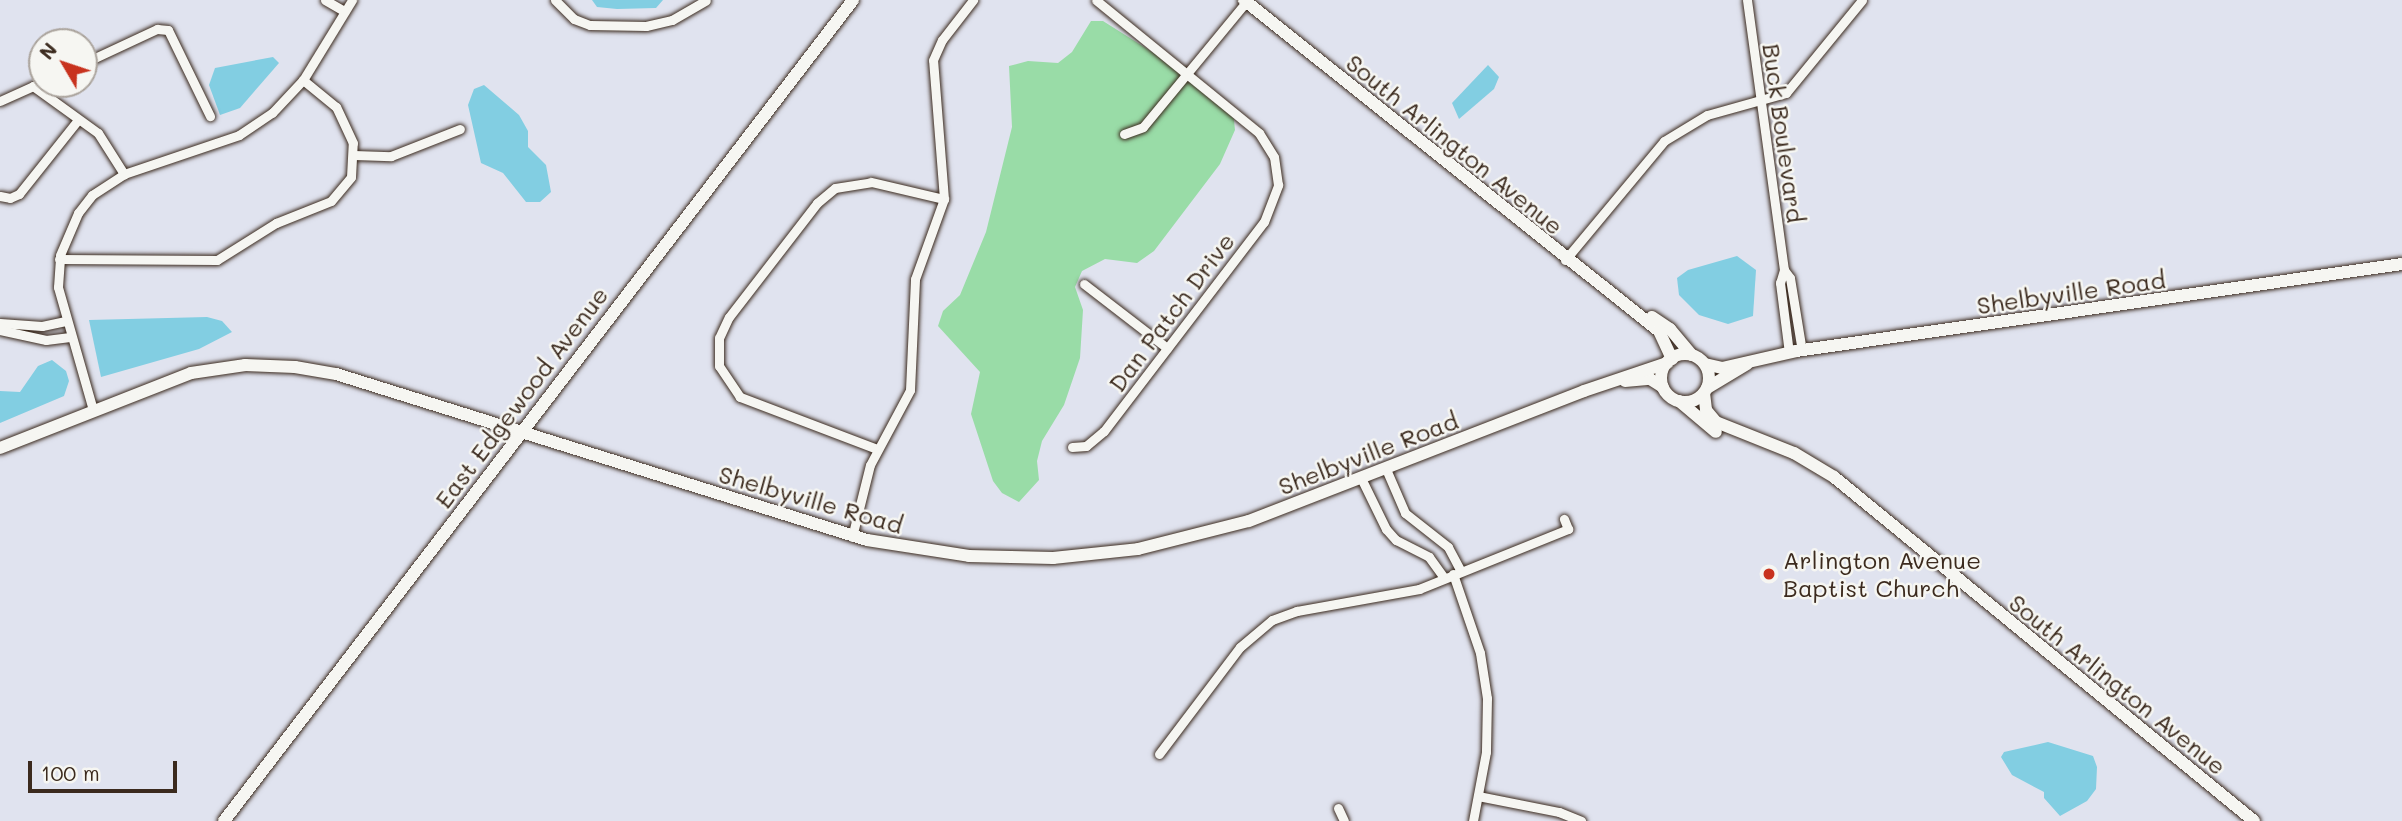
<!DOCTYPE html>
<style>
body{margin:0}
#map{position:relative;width:2402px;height:821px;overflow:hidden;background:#e0e3ef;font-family:Mali,sans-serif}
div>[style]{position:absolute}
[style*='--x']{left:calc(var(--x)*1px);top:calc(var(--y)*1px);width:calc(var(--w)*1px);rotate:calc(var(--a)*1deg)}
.green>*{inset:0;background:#99dca7}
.water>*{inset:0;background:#82cee2}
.roads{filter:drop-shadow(0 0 2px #3b2a1e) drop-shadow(0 0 2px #3b2a1e)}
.minor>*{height:9px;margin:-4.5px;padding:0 4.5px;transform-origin:4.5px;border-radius:4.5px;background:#f6f6f2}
.secondary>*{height:12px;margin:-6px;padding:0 6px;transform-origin:6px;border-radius:6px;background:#f6f6f2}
.secondary>.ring{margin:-6px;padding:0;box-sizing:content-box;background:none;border:12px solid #f6f6f2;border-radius:50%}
.dots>*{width:19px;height:19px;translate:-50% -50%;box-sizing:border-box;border:4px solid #f6f6f2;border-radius:50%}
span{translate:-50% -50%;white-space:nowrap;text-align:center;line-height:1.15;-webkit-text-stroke:5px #f6f6f2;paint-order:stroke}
.street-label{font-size:24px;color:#3b2a1e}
.poi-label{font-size:24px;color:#3b2a1e}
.left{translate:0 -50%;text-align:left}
.north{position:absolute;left:28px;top:28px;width:70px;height:70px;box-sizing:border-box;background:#f6f6f2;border:2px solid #aba49d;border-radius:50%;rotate:309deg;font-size:19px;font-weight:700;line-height:28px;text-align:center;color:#3b2a1e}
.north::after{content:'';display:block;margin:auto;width:24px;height:32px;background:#c8321e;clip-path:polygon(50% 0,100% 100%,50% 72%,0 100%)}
.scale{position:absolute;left:28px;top:761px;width:149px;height:32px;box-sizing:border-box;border:4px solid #3b2a1e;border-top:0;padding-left:9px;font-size:21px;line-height:24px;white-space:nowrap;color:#3b2a1e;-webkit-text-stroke:5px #f6f6f2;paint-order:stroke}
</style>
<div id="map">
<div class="green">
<i style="clip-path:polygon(1091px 21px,1103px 21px,1187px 74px,1233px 111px,1235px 130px,1220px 164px,1154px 251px,1137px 263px,1105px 259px,1082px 271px,1075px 287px,1083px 310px,1080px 358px,1064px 405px,1042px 441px,1037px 461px,1039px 480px,1019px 502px,1002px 493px,993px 481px,971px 414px,980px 372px,938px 326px,943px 311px,960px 295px,986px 232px,1012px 127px,1009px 66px,1028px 61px,1058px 63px,1072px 52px)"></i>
</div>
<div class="water">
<i style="clip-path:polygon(592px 0,663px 0,656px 8px,617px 9px,597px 7px)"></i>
<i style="clip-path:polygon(273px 57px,279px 63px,240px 108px,220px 115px,209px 85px,215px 68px)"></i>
<i style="clip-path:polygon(1488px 65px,1499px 77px,1494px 89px,1459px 119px,1452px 103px)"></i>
<i style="clip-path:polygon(484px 85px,519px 115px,528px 131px,528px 147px,546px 165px,551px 192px,540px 202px,526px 202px,503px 173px,481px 163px,468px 105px,474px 89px)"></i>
<i style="clip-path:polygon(1737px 256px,1756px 270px,1753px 316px,1728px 324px,1699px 315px,1679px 295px,1677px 278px,1688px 270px)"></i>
<i style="clip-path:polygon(207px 317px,222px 321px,232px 332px,199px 349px,101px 377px,89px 320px)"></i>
<i style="clip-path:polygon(52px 360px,66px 371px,69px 381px,64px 396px,0 423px,0 391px,20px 392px,38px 366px)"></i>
<i style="clip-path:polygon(2048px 742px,2093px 756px,2097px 767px,2096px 789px,2087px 801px,2060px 816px,2044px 798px,2044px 792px,2012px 775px,2001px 757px,2004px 752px)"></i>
</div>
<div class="roads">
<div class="minor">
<i style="--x:325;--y:0;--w:22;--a:30"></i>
<i style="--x:555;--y:0;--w:27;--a:45"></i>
<i style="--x:574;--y:19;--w:17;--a:21"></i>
<i style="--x:590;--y:25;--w:56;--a:1"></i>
<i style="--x:646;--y:26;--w:27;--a:-13"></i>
<i style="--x:672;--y:20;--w:39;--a:-30"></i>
<i style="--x:1747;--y:0;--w:273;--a:82.2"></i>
<i style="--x:84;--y:63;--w:81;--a:-25"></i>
<i style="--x:157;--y:29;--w:11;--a:5"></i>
<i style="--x:168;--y:30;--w:96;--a:64"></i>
<i style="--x:33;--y:86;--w:80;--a:35.9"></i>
<i style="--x:98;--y:133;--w:49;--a:57.6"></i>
<i style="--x:0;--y:101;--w:46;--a:-24.3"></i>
<i style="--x:1124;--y:134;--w:20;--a:-20"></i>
<i style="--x:1143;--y:127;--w:162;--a:-50.5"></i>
<i style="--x:354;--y:155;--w:37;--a:2"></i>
<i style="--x:391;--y:156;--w:74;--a:-21.4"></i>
<i style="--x:0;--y:196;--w:10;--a:11"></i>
<i style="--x:10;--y:198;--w:10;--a:-24"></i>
<i style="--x:19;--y:194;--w:93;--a:-51.5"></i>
<i style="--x:59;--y:259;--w:158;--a:0.4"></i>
<i style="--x:217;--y:260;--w:70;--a:-32.1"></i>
<i style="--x:276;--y:223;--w:59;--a:-21.8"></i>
<i style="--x:331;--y:201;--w:31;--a:-50"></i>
<i style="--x:351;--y:177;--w:34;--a:-87"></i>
<i style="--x:353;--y:143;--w:40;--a:-115"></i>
<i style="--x:336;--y:107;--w:43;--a:-140.7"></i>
<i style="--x:1565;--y:260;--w:155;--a:-50.2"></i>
<i style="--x:1664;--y:141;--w:50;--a:-31.2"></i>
<i style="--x:1707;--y:115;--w:82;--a:-15.6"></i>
<i style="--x:1786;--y:93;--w:120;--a:-50.7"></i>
<i style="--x:1084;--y:284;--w:105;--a:37.6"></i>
<i style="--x:0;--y:323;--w:42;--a:4.1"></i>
<i style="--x:42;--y:326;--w:24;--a:-12"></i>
<i style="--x:0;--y:330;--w:47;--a:12.3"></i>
<i style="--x:46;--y:340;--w:24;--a:-7"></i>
<i style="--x:1789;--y:353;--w:71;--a:-97.3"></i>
<i style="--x:1780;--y:283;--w:14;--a:-73"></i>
<i style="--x:1784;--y:270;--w:10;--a:53"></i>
<i style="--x:1790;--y:278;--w:74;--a:80.7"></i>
<i style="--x:93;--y:410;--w:128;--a:-105.9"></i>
<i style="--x:58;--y:287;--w:32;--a:-86"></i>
<i style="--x:60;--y:255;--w:46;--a:-66.8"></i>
<i style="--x:78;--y:213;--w:23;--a:-52"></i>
<i style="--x:92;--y:195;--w:38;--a:-33"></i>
<i style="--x:124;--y:174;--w:121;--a:-18.7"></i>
<i style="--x:239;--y:135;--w:40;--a:-34"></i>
<i style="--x:272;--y:113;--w:45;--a:-46.8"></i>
<i style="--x:303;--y:80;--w:94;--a:-58.5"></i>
<i style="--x:1072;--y:447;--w:14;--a:-4"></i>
<i style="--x:1086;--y:446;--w:23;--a:-40"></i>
<i style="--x:1104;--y:431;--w:263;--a:-52.6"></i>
<i style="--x:1264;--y:222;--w:40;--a:-69"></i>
<i style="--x:1278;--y:185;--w:28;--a:-98"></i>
<i style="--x:1274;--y:157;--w:28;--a:-122"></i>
<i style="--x:1259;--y:133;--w:210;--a:-140.8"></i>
<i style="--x:877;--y:449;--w:147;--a:-159.2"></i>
<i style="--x:740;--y:397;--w:37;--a:-124"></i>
<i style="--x:719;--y:366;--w:28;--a:-90"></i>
<i style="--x:719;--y:338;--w:23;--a:-65"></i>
<i style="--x:729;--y:317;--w:144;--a:-52.3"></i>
<i style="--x:817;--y:203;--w:23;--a:-40"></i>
<i style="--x:835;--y:188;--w:36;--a:-9"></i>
<i style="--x:871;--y:182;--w:75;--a:13.1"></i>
<i style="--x:1386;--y:469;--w:48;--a:66.6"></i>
<i style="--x:1405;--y:513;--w:55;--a:38.3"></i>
<i style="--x:1448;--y:547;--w:27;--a:62"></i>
<i style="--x:1361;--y:478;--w:57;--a:63.9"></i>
<i style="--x:1386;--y:529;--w:15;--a:48"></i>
<i style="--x:1396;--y:540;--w:37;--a:27"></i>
<i style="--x:1429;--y:557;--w:26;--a:54"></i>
<i style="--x:852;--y:537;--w:74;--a:-76"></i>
<i style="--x:870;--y:465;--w:85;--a:-61.9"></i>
<i style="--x:910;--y:390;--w:111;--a:-87.4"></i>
<i style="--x:915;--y:279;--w:85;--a:-70.1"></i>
<i style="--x:944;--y:199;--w:139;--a:-94.5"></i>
<i style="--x:933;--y:60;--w:22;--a:-66"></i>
<i style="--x:942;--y:40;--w:51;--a:-52.2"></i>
<i style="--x:1453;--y:574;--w:83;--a:71.1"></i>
<i style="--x:1480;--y:653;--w:46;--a:81.2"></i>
<i style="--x:1487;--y:698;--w:54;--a:91.1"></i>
<i style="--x:1486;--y:752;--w:70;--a:100.7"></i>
<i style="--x:1159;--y:754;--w:134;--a:-52.9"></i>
<i style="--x:1240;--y:647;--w:42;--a:-40.2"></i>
<i style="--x:1272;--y:620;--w:27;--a:-20"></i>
<i style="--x:1297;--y:611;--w:124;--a:-10.2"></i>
<i style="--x:1419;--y:589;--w:161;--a:-21.9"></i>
<i style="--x:1568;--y:529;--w:11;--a:-112"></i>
<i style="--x:1478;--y:796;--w:83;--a:11.2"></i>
<i style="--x:1559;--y:812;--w:24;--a:22"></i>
<i style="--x:1338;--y:808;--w:14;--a:65"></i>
</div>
<div class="secondary">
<i style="--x:1244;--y:0;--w:531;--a:38.58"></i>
<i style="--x:1659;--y:331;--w:31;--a:65"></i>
<i style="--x:1652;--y:317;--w:22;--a:34"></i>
<i style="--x:1670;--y:329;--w:34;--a:50"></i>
<i class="ring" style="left:1661px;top:354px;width:36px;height:36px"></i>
<i style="--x:1705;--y:364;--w:17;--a:13"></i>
<i style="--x:1722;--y:368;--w:76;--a:-12.9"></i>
<i style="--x:1796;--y:351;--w:612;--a:-8.17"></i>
<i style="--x:1625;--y:381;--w:25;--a:-5"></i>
<i style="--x:1650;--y:379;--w:15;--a:32"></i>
<i style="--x:1707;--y:388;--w:47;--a:-31"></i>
<i style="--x:1704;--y:393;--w:17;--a:83"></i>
<i style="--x:1706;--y:410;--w:16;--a:50"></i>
<i style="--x:1716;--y:422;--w:84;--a:21.7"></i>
<i style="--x:1794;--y:453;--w:47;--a:31"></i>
<i style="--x:1834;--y:477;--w:543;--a:39.32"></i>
<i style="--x:1679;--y:401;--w:48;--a:40"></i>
<i style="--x:0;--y:448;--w:205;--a:-21.4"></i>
<i style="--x:191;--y:373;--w:55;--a:-8.4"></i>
<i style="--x:245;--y:365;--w:50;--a:2.3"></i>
<i style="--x:295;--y:367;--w:42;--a:9.7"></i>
<i style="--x:336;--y:374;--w:556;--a:17.36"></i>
<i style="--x:867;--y:540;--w:103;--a:8.9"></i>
<i style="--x:969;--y:556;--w:84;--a:1.4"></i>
<i style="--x:1053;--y:558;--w:85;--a:-6"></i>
<i style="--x:1138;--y:549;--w:114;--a:-14.2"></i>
<i style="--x:1249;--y:521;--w:359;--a:-21.2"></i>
<i style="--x:1584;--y:391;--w:88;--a:-18.6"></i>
<i style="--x:224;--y:821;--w:1034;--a:-52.54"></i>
</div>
</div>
<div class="dots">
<i style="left:1769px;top:574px;background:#c8321e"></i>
</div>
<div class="street-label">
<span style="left:1784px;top:133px;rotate:82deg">Buck Boulevard</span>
<span style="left:1455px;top:144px;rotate:39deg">South Arlington Avenue</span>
<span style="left:2071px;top:292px;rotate:-8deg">Shelbyville Road</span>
<span style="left:1171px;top:312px;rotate:-53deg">Dan Patch Drive</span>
<span style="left:521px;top:397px;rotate:-53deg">East Edgewood Avenue</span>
<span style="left:1368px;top:453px;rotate:-21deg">Shelbyville Road</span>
<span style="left:811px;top:499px;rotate:16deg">Shelbyville Road</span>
<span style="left:2118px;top:684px;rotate:39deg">South Arlington Avenue</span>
</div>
<div class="poi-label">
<span class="left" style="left:1783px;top:574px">Arlington Avenue<br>Baptist Church</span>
</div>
<div class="north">N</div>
<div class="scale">100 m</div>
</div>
